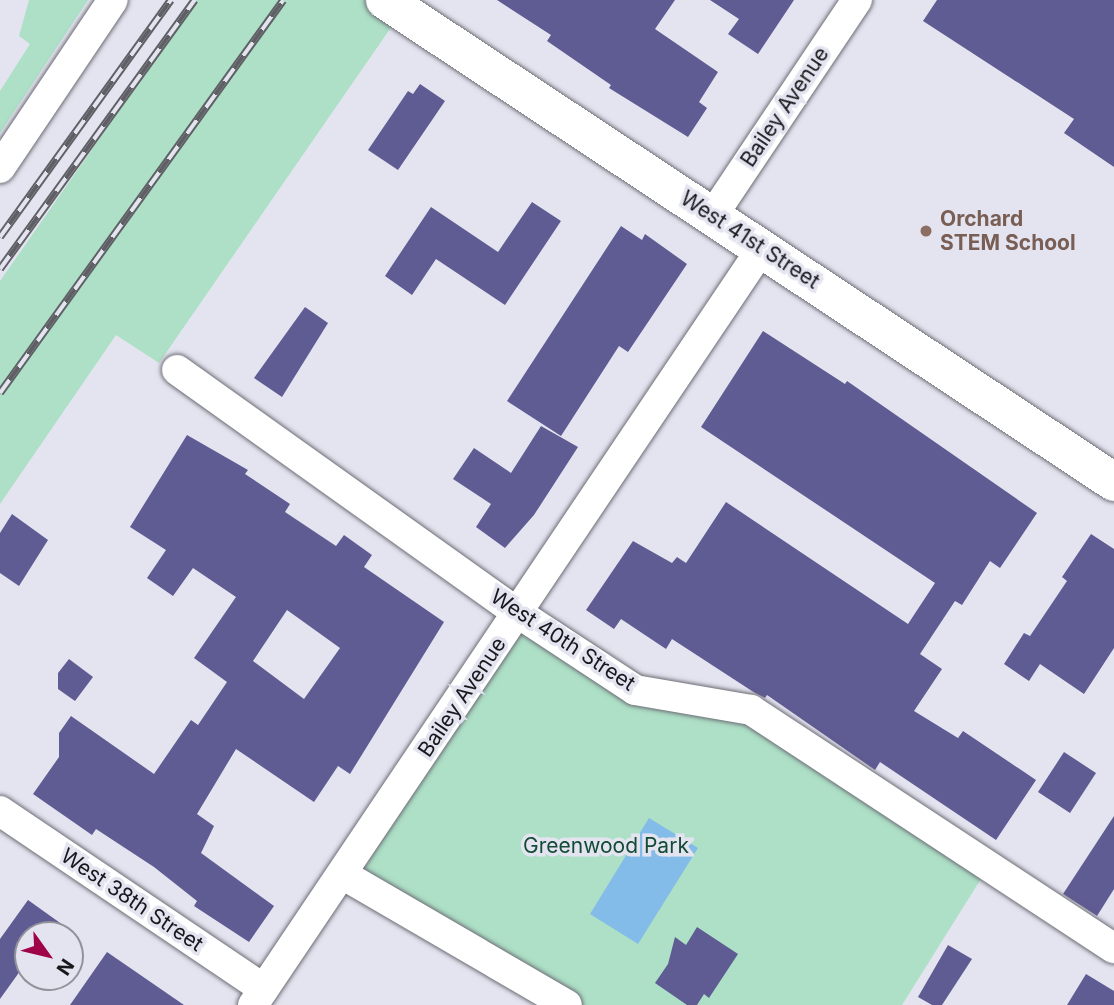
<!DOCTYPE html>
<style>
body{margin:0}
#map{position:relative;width:1114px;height:1005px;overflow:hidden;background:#e4e4f0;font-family:Inter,sans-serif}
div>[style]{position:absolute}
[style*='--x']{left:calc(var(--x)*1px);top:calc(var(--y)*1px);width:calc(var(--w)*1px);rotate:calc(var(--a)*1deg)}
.green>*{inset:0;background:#ade0c6}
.water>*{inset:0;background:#83bbe9}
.building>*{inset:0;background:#5f5b93}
.roads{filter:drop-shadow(0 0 2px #6d6d77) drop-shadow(0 0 2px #6d6d77)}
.street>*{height:30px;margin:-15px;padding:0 15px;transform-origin:15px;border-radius:15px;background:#fff}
.secondary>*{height:38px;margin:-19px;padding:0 19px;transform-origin:19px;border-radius:19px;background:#fff}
.rail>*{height:8px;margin-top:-4px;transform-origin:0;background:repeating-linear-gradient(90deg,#e4e4f0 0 16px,#5f5f65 0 32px);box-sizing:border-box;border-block:2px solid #5f5f65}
.dots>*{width:19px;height:19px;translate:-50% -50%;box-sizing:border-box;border:4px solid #e4e4f0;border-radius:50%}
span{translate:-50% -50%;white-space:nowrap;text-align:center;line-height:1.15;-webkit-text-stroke:7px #e4e4f0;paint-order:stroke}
.street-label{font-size:21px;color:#18181c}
.education-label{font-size:21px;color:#785e54;font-weight:700}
.left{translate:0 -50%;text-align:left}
.park-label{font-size:21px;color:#134c36}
.north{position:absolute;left:14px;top:921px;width:70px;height:70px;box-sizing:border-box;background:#e4e4f0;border:2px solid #92929b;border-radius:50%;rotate:124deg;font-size:19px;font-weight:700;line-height:28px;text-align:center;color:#18181c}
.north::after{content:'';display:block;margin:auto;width:24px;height:32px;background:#9f0448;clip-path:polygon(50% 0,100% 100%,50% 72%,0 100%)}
</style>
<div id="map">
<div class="green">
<i style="clip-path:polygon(29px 0,88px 0,0 133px,0 91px,30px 44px,19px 36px)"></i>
<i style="clip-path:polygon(196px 0,410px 0,159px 363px,116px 335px,0 504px,0 281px)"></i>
<i style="clip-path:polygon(518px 613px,635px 689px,751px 710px,989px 866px,902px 1005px,564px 1005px,342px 874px)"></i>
</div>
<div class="water">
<i style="clip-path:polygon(649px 818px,698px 848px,638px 944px,590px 914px)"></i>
</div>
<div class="building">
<i style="clip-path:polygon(497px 0,675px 0,655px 29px,718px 72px,699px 102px,707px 108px,688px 137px,609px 88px,611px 85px,547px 41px,551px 35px)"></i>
<i style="clip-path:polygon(710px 0,794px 0,758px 54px,728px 34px,739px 19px)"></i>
<i style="clip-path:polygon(937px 0,1114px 0,1114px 167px,1064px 133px,1074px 119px,923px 21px)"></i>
<i style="clip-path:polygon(420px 84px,445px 101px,398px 170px,368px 150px,408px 91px,413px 94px)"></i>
<i style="clip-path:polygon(532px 202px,561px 221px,505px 305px,436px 259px,412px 295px,385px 276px,431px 207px,498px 252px)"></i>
<i style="clip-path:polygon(621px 226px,642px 240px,645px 234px,687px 264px,628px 352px,619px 346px,561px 436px,507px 401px)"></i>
<i style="clip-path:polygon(305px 307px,328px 323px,282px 397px,254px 378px)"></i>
<i style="clip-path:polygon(763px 331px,845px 384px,847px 381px,1037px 513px,1000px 568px,990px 561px,962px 605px,955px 601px,920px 654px,942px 669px,914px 711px,958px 738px,963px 731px,1036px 780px,996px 840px,880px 762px,875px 770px,767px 695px,765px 698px,755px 693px,672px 639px,666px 649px,621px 619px,614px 629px,586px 610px,633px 541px,672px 563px,677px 557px,686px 563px,726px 502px,908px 624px,935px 583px,701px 427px)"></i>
<i style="clip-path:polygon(541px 426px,578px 447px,534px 515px,505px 548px,476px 527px,491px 504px,453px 479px,474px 448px,511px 473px)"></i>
<i style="clip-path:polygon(evenodd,187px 435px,248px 470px,245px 474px,290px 504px,285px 512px,336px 546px,344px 535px,372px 555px,364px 567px,444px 622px,350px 774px,338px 766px,314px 802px,236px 749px,197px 814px,214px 826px,201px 853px,274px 906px,249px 942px,194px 906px,197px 901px,154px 867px,96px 829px,92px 835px,33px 794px,59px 757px,59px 733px,71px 716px,154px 774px,191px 720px,198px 725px,227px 682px,194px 658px,236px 597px,193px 568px,173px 596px,147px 578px,166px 550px,130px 527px,187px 435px,287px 610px,340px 648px,304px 699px,253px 661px,287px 610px)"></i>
<i style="clip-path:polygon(12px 514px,48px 540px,19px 586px,0 573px,0 533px)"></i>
<i style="clip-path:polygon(1091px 534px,1114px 549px,1114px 648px,1084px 694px,1040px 664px,1029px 681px,1004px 664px,1024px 633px,1030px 636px,1067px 581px,1062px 577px)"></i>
<i style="clip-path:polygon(69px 659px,93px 677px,75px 701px,58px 689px,58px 673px)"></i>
<i style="clip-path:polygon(1064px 752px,1096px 773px,1070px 813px,1038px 792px)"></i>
<i style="clip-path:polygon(1114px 816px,1114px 889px,1097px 916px,1063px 894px)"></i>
<i style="clip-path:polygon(28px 900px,77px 935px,28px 935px,28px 960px,0 999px,0 939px)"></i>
<i style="clip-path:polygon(697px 927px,738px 954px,709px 998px,704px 994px,697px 1005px,687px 1005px,655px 983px,668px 964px,675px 937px,686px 945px)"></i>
<i style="clip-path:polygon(948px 945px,972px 959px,942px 1005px,932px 1005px,918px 997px)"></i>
<i style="clip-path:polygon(107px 952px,184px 1005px,70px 1005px)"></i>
<i style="clip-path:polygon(1086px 974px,1114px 991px,1114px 1005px,1067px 1005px)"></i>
</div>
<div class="roads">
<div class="street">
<i style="--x:0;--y:168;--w:202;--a:-56.1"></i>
<i style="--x:713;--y:215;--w:259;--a:-56.2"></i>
<i style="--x:177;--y:370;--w:419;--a:35.5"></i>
<i style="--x:518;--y:613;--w:140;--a:33.3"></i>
<i style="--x:635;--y:690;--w:118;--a:9.8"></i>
<i style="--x:751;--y:710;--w:434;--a:33.3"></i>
<i style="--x:0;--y:811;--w:318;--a:34"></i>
<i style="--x:342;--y:874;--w:260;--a:30.2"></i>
<i style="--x:253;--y:1005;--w:912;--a:-56.08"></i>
</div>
<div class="secondary">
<i style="--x:385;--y:0;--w:874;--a:33.47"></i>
</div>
</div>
<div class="rail">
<i style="--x:0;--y:237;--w:292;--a:-54.2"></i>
<i style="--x:0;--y:269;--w:332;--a:-54.1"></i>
<i style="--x:0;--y:393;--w:484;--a:-54.2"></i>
</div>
<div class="dots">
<i style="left:926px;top:231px;background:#8d6e63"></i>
</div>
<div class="street-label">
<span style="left:785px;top:107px;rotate:-56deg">Bailey Avenue</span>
<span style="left:750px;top:240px;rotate:33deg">West 41st Street</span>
<span style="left:563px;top:640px;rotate:33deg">West 40th Street</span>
<span style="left:462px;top:697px;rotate:-56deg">Bailey Avenue</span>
<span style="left:132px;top:900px;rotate:34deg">West 38th Street</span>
</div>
<div class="education-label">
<span class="left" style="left:940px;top:231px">Orchard<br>STEM School</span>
</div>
<div class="park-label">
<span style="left:606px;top:846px">Greenwood Park</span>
</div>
<div class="north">N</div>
</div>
